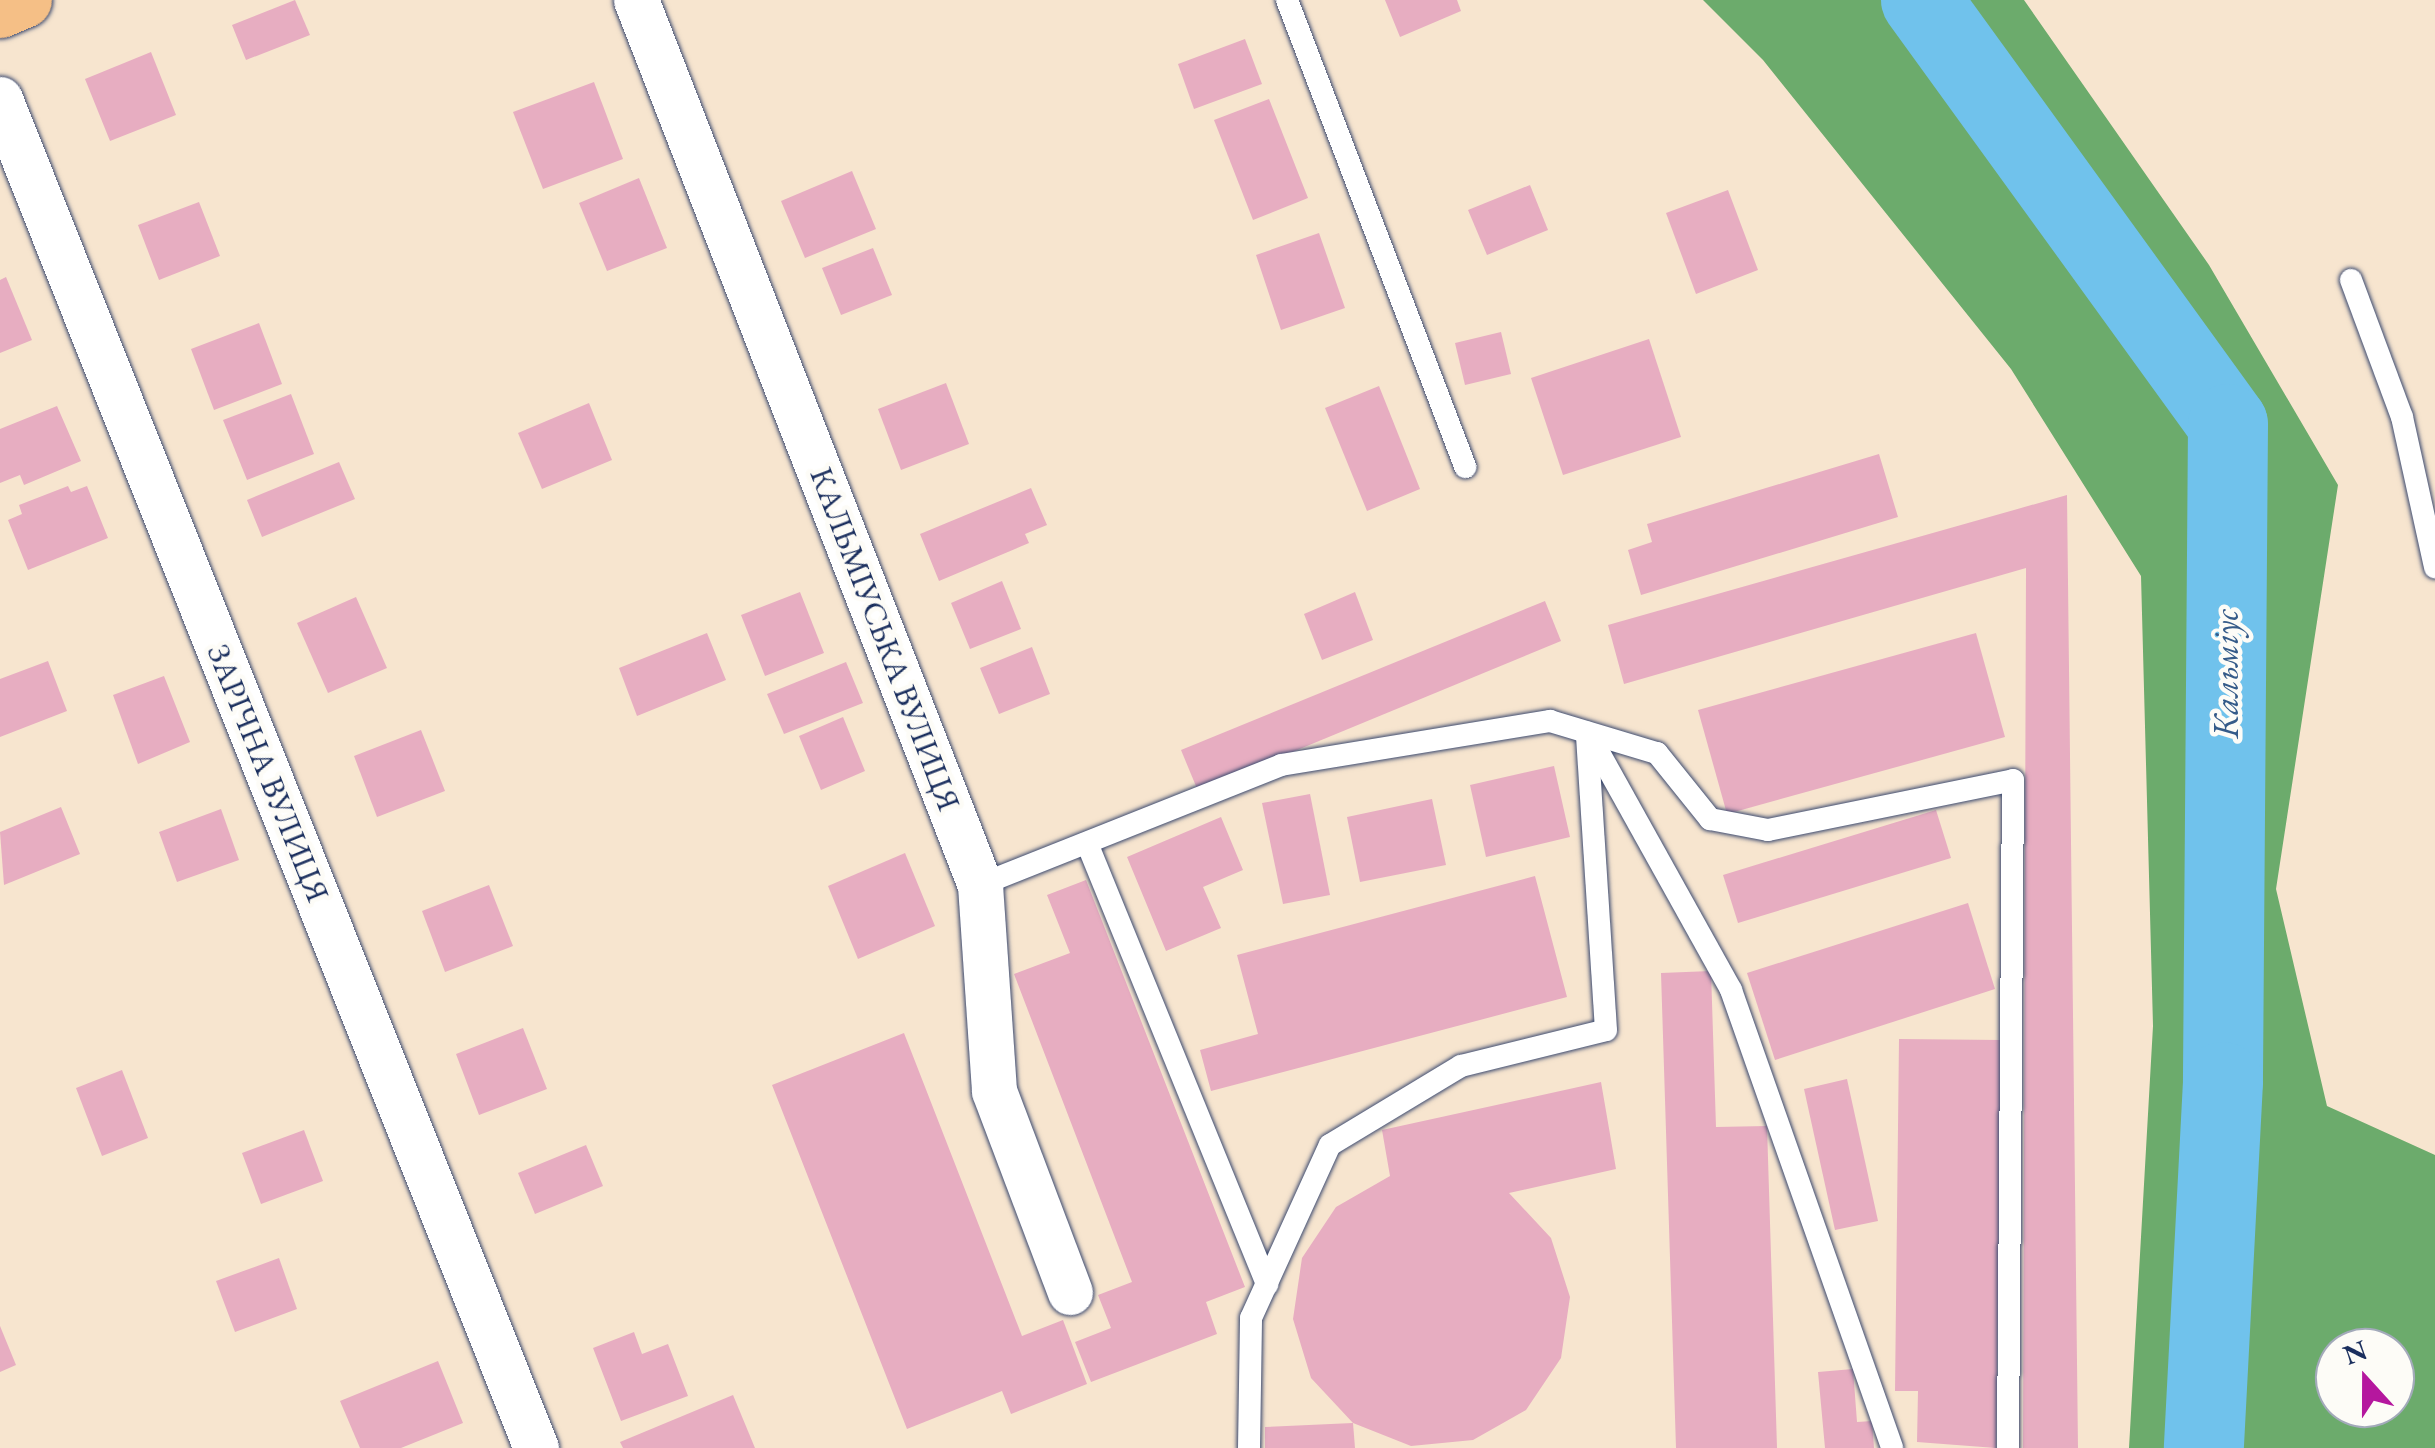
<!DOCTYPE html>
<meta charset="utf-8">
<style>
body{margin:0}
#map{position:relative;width:2435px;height:1448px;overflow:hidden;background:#f7e5cf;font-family:"EB Garamond",serif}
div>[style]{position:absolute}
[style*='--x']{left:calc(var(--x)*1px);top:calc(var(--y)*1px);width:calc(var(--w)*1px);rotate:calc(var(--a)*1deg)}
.forest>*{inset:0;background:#6cab6c}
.river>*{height:80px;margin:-40px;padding:0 40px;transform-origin:40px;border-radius:40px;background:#70c2ec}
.building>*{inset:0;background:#e7adc1}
.roads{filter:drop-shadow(0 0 2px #3c4a6f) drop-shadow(0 0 2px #3c4a6f)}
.service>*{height:22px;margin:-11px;padding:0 11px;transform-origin:11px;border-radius:11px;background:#fff}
.minor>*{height:45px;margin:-22.5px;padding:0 22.5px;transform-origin:22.5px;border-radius:22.5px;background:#fff}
.primary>*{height:55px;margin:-27.5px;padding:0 27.5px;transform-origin:27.5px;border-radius:27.5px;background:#f5bf86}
span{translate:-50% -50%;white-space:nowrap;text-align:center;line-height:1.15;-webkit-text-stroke:9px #fdfcf7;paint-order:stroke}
.street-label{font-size:32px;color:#1b2f5e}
.water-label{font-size:35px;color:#355b89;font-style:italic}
.north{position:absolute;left:2315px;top:1328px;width:100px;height:100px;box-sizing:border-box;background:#fdfcf7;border:2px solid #a3aaba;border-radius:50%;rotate:339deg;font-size:28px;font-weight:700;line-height:40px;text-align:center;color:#1b2f5e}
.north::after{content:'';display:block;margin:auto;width:35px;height:45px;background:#b5179e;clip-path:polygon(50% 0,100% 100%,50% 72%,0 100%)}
</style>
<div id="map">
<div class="forest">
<i style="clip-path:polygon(evenodd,1703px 0,2024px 0,2209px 265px,2338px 485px,2276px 889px,2327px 1106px,2435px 1155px,2435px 1448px,2129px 1448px,2153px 1026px,2141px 576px,2011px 369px,1763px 60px,1703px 0,2335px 1348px,2395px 1348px,2395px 1408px,2335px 1408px,2335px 1348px)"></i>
</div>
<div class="river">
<i style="--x:1921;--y:0;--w:523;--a:54.09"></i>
<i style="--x:2228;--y:424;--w:658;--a:90.44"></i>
<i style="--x:2223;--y:1082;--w:366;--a:93"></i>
</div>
<div class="building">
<i style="clip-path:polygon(295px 0,310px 35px,246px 60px,232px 25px)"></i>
<i style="clip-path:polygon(1385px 0,1457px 0,1461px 11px,1400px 37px)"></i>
<i style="clip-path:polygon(1245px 39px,1262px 84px,1194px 109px,1178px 64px)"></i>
<i style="clip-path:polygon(151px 52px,176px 115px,110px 141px,85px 79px)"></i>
<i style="clip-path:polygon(594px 82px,623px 159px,543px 189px,513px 112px)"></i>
<i style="clip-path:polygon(1269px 99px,1308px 198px,1253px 220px,1214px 120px)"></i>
<i style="clip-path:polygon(852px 171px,876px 229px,805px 258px,781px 201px)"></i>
<i style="clip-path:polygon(639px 178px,667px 248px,607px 271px,579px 203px)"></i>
<i style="clip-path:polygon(1530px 185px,1548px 230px,1487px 255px,1468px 210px)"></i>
<i style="clip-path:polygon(1728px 190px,1758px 270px,1696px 294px,1666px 213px)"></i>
<i style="clip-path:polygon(199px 202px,220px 256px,159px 280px,138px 225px)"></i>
<i style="clip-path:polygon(1319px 233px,1345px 308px,1281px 330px,1256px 255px)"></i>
<i style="clip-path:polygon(873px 248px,892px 295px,841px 315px,822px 268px)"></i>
<i style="clip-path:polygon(6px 277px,32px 340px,0 353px,0 280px)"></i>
<i style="clip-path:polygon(259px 323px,282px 384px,214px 410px,191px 349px)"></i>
<i style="clip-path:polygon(1501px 332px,1511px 374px,1465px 385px,1455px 343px)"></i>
<i style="clip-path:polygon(1649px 339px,1681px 437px,1563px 475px,1531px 378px)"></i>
<i style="clip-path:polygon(946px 383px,969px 444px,901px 470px,878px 409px)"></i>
<i style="clip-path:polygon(1379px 386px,1420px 489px,1367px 511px,1325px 408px)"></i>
<i style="clip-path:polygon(291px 394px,314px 454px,247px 480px,223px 420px)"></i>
<i style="clip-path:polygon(589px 403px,612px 460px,542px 489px,518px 433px)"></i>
<i style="clip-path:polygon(57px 406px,81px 461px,24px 485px,20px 475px,0 483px,0 429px)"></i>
<i style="clip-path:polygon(1879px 454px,1898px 517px,1641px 595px,1628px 550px,1652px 542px,1647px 524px)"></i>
<i style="clip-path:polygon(339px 462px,355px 499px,262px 537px,247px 500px)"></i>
<i style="clip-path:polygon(68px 486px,71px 492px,87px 486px,108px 538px,28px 570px,8px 520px,22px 514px,19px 505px)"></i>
<i style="clip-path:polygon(1031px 488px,1047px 525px,1025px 534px,1029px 543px,939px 581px,920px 534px)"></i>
<i style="clip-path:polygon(2067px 495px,2078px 1448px,2023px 1448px,2026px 568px,1624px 684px,1608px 625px)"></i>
<i style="clip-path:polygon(1002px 581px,1021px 629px,970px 649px,951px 603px)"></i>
<i style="clip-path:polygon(800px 592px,824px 653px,765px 676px,741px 615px)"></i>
<i style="clip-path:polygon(1355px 592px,1373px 640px,1322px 660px,1304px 614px)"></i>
<i style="clip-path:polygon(356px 597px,387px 668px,328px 693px,297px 623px)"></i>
<i style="clip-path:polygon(1545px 601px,1561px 641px,1198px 791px,1181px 750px)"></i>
<i style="clip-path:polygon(707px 633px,726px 680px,637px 716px,619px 668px)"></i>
<i style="clip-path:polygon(1976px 633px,2005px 737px,1727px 814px,1698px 710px)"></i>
<i style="clip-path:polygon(1032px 647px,1050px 694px,999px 714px,980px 668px)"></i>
<i style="clip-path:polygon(48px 661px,67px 711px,0 737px,0 679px)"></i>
<i style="clip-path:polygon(846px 662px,863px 703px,784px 734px,767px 694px)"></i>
<i style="clip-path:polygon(164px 676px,190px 742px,138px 764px,113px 695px)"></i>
<i style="clip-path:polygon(843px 717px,865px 771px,821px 790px,799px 736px)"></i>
<i style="clip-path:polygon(421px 730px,445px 791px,377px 817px,354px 756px)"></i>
<i style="clip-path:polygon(1554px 766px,1570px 837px,1486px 857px,1470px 785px)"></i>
<i style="clip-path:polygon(1310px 794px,1330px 895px,1283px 904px,1262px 803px)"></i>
<i style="clip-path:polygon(1432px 799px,1446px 865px,1360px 882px,1347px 817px)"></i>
<i style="clip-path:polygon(61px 807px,80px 854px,4px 885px,0 832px)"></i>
<i style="clip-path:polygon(221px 809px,239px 860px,177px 882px,159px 832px)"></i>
<i style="clip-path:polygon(1936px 810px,1951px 858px,1738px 923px,1723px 875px)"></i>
<i style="clip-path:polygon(1221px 817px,1243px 870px,1203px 887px,1221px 928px,1166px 951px,1127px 857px)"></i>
<i style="clip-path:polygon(905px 853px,935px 926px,858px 959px,828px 886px)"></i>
<i style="clip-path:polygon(1535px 876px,1567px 997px,1211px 1091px,1200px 1050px,1258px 1034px,1237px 955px)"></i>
<i style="clip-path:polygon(1086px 880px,1245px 1287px,1206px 1302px,1217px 1334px,1091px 1382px,1075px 1342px,1111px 1328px,1098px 1295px,1132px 1282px,1014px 974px,1070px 953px,1047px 895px)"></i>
<i style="clip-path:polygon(489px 885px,513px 946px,445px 972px,422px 911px)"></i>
<i style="clip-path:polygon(1968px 903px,1995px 989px,1775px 1060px,1747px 973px)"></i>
<i style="clip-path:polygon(1711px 971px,1716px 1127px,1767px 1126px,1777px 1448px,1676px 1448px,1661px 973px)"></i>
<i style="clip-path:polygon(523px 1028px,547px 1089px,479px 1115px,456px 1054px)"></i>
<i style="clip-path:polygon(904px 1033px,1022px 1336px,1063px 1320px,1087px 1384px,1011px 1414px,1002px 1391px,907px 1429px,772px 1085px)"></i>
<i style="clip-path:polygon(1899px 1039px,2001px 1040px,1996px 1448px,1917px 1442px,1918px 1391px,1895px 1391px)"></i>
<i style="clip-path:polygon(122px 1070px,148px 1138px,102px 1156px,76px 1088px)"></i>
<i style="clip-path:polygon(1847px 1079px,1878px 1221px,1835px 1230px,1804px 1089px)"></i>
<i style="clip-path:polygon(1601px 1082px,1616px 1169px,1509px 1193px,1551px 1238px,1570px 1297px,1561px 1358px,1526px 1410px,1473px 1440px,1411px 1446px,1353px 1423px,1311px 1378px,1293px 1319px,1302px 1258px,1336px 1207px,1390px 1176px,1382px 1130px)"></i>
<i style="clip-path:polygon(304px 1130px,323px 1181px,261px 1204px,242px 1153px)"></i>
<i style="clip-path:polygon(586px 1145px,603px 1186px,535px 1214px,518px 1173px)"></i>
<i style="clip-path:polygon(279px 1258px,297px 1309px,235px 1332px,216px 1281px)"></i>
<i style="clip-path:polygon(0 1326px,16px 1365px,0 1372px)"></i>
<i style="clip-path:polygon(634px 1332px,642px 1354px,668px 1344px,688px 1396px,621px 1421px,593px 1348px)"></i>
<i style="clip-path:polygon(438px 1361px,463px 1423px,401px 1448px,360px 1448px,340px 1401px)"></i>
<i style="clip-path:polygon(1853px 1369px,1857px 1422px,1872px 1421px,1874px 1448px,1825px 1448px,1818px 1372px)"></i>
<i style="clip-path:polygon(733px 1395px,755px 1448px,623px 1448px,620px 1442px)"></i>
<i style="clip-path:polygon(1353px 1423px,1355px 1448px,1265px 1448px,1265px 1427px)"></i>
</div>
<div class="roads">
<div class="service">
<i style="--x:1287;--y:0;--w:500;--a:69.1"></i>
<i style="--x:2351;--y:280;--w:146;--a:69.6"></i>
<i style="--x:2402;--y:417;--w:154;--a:77.6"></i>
<i style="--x:1592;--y:740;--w:286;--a:60.9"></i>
<i style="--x:1731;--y:990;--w:485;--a:70.6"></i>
<i style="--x:1087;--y:843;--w:477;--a:67.8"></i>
<i style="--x:980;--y:885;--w:324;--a:-21.7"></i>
<i style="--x:1281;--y:765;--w:273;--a:-9.3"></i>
<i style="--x:1550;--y:721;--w:112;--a:16.7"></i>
<i style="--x:1657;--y:753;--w:85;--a:51.2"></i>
<i style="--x:1710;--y:819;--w:59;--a:10.7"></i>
<i style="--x:1768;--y:830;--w:250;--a:-11.5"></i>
<i style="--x:2013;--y:780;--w:668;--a:90.43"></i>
<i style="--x:1249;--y:1448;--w:130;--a:-89.1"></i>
<i style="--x:1251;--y:1318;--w:190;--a:-65.5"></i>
<i style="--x:1330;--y:1145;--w:153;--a:-31.1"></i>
<i style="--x:1461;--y:1066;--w:149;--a:-13.9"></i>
<i style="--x:1606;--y:1030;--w:298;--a:-93.7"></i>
</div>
<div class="minor">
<i style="--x:636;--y:0;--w:950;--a:68.76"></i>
<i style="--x:980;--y:885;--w:206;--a:86.1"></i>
<i style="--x:994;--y:1091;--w:215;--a:69.3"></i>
<i style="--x:0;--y:99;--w:1452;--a:68.33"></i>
</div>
<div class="primary">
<i style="--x:0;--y:10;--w:26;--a:-23"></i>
</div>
</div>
<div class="street-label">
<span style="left:885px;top:639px;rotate:69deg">КАЛЬМІУСЬКА ВУЛИЦЯ</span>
<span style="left:268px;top:773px;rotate:68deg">ЗАРІЧНА ВУЛИЦЯ</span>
</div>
<div class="water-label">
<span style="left:2226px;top:674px;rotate:-90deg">Кальміус</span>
</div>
<div class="north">N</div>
</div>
